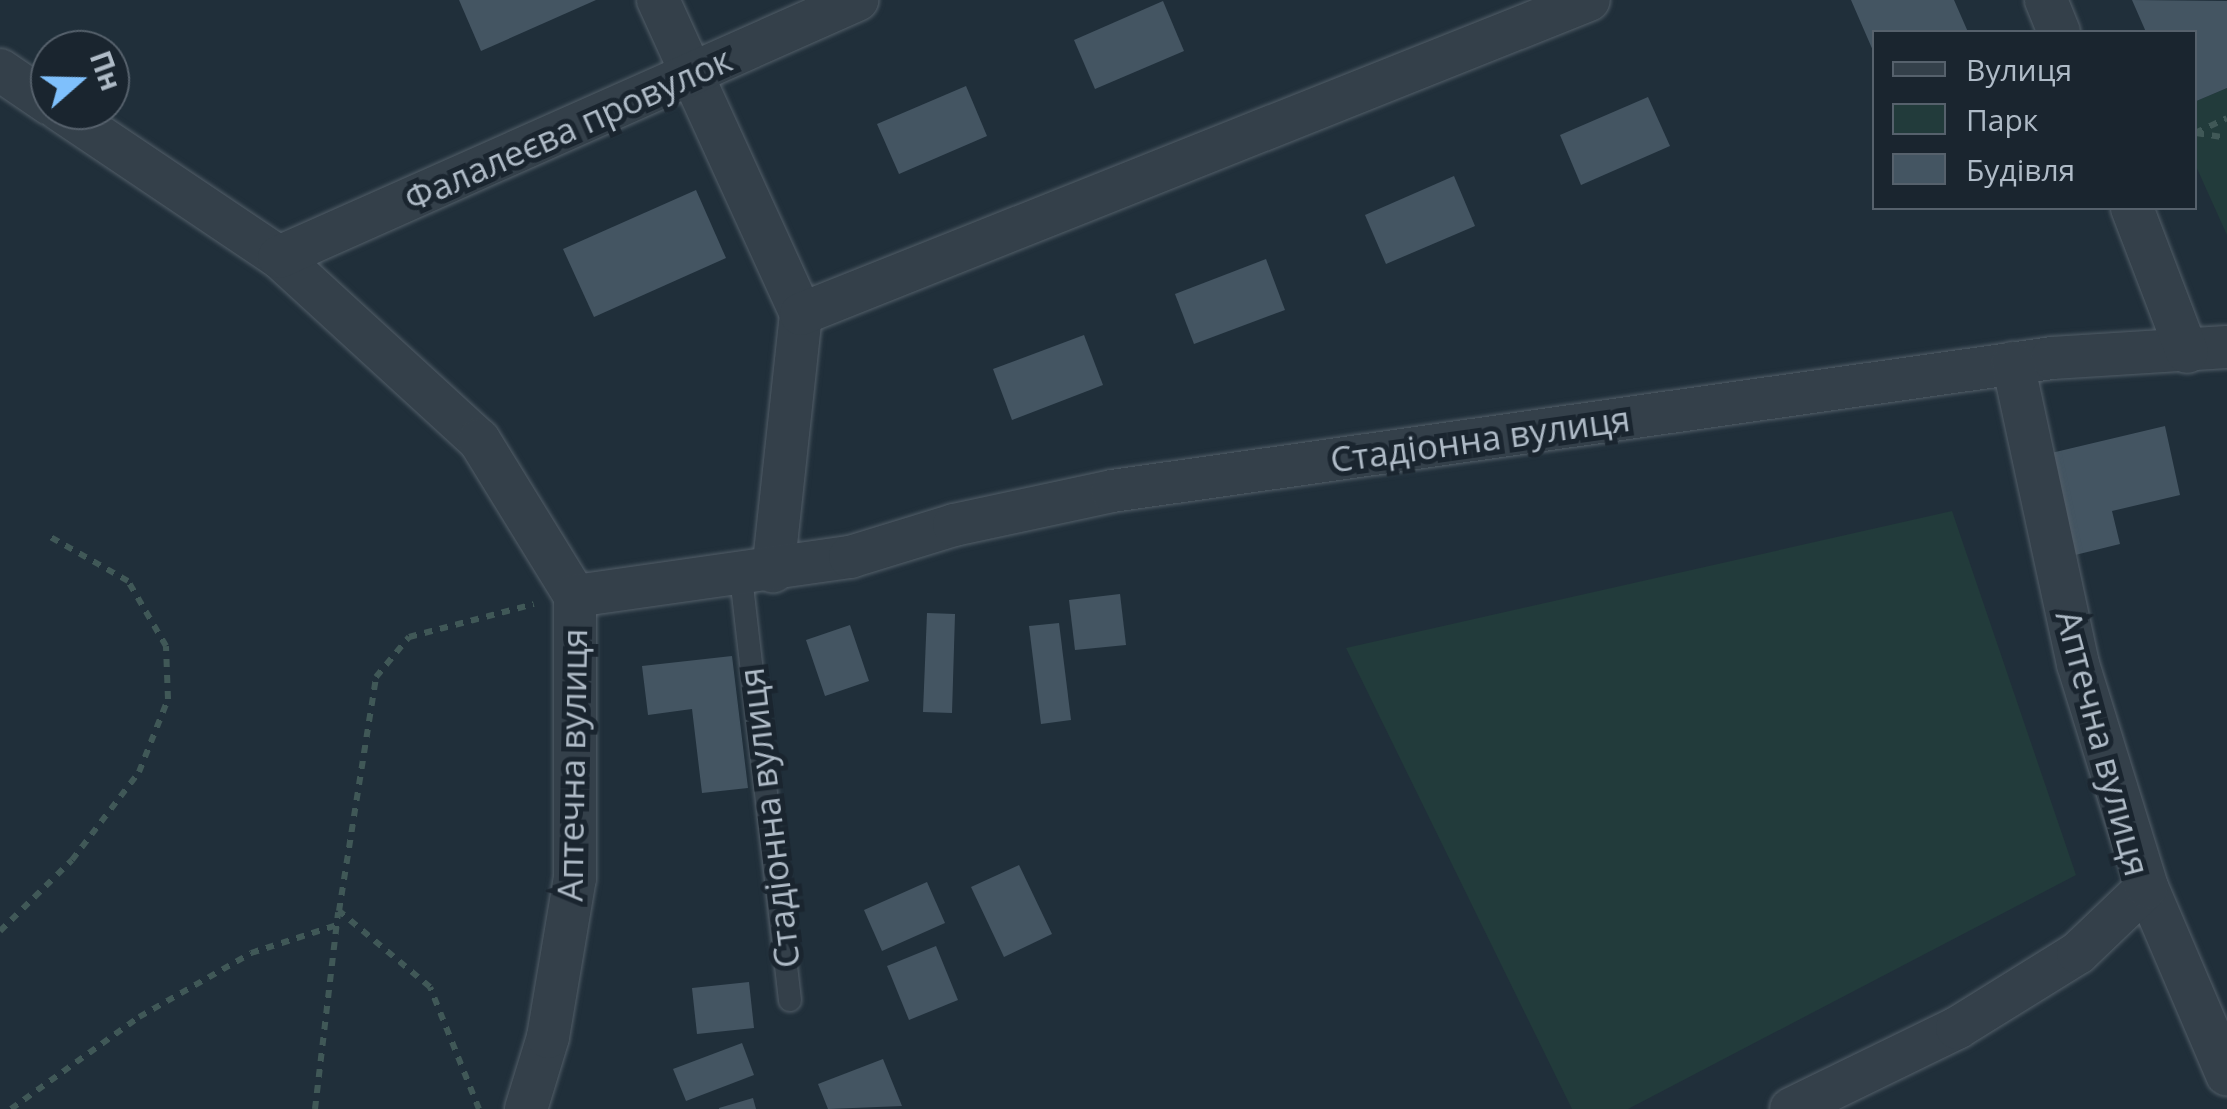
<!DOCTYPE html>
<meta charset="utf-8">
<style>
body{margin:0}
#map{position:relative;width:2227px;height:1109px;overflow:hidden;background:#202f3a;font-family:"Open Sans",sans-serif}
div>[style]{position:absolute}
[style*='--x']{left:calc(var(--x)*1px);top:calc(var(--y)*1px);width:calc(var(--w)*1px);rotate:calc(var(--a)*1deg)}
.green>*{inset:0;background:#223b3b}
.building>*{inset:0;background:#445562}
.path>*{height:6px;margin-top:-3px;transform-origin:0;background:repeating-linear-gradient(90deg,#405857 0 8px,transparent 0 16px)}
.roads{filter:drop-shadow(0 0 2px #525e68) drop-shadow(0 0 2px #525e68)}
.service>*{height:22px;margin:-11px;padding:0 11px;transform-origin:11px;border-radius:11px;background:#34404a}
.minor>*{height:42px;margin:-21px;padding:0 21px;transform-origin:21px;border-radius:21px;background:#34404a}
span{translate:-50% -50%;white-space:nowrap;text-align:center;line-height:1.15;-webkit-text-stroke:10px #1a252f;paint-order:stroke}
.street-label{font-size:35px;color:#afbbc7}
.legend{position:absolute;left:1872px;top:30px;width:325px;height:180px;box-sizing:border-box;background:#1a252f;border:2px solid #56616c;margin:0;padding:12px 18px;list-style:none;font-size:30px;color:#afbbc7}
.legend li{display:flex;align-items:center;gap:20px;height:50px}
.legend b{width:50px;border:2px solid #56616c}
.north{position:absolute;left:30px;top:30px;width:100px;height:100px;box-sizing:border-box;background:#1a252f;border:2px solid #56616c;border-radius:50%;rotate:70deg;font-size:28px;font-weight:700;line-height:40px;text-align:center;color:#afbbc7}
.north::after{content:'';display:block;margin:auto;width:35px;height:45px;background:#7fc0fc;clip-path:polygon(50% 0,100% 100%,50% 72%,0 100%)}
</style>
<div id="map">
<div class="green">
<i style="clip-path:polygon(2227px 88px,2227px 235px,2195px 164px,2194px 102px)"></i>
<i style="clip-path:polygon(1952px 511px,2076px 875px,1628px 1109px,1572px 1109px,1346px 648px)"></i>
</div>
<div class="building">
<i style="clip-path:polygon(459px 0,596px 0,481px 51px)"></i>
<i style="clip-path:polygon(1851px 0,1954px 0,1968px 32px,1874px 32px,1874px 53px)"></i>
<i style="clip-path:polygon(2132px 0,2227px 1px,2227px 88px,2194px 102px,2194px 32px,2146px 32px)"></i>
<i style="clip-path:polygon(1163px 1px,1184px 51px,1095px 89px,1074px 40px)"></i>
<i style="clip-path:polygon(966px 86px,987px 136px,899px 174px,877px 124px)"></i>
<i style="clip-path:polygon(1648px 97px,1670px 146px,1581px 185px,1560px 135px)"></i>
<i style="clip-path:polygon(1454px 176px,1475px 226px,1386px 264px,1365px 215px)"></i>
<i style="clip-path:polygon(696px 190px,726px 258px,594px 317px,563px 249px)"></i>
<i style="clip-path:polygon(1266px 259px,1285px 310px,1194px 344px,1175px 294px)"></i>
<i style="clip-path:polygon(1084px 335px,1103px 385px,1012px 420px,993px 369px)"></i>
<i style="clip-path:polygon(2165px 426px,2180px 495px,2112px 511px,2120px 544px,2071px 556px,2047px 454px)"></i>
<i style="clip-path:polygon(1120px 594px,1126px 645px,1075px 650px,1069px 600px)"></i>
<i style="clip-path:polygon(927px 613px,955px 614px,952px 713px,923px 712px)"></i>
<i style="clip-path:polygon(1059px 623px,1071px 720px,1041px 724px,1029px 626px)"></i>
<i style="clip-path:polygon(850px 625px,869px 681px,825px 696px,806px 640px)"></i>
<i style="clip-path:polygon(732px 656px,748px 788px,702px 793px,692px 709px,648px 715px,642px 666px)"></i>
<i style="clip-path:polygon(1019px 865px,1052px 934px,1004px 957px,971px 887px)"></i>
<i style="clip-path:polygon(927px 882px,945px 923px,882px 951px,864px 910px)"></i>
<i style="clip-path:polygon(936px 946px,958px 1000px,909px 1020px,887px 966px)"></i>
<i style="clip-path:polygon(749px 982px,754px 1028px,697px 1034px,692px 988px)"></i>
<i style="clip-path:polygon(742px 1043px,754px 1075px,686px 1101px,673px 1069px)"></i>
<i style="clip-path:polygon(883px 1059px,902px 1106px,828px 1109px,818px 1084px)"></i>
<i style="clip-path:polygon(753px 1098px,756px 1109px,719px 1109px,719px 1108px)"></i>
</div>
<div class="path">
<i style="--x:2195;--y:133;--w:35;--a:-25"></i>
<i style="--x:2196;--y:133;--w:31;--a:9"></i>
<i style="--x:0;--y:931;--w:101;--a:-44.6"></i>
<i style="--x:72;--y:860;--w:111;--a:-52.7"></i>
<i style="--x:139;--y:772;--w:79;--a:-68.3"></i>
<i style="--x:168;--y:699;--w:53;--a:-92.2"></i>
<i style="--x:166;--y:646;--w:75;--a:-120.3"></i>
<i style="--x:128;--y:581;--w:93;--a:-150.4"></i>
<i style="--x:11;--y:1109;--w:158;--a:-35.7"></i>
<i style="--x:139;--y:1017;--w:129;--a:-29.7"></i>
<i style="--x:251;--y:953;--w:90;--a:-18"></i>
<i style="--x:315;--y:1109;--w:198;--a:-83.3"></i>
<i style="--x:479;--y:1109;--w:131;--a:-111.9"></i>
<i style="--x:430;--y:987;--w:119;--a:-140.1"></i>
<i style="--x:339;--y:911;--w:237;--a:-81"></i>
<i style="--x:376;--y:677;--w:52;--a:-50.5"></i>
<i style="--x:409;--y:637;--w:129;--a:-14.8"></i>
</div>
<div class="roads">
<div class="service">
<i style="--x:741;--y:577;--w:426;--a:83.4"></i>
</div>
<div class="minor">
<i style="--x:658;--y:0;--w:345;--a:65.5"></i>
<i style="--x:801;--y:314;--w:259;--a:96.2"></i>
<i style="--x:2046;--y:0;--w:35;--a:68"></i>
<i style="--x:0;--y:70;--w:60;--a:34.2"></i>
<i style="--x:60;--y:110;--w:264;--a:33.9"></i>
<i style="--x:279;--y:257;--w:271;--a:42.5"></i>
<i style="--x:479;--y:440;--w:183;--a:58.4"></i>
<i style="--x:575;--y:596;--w:278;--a:-8.1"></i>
<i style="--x:850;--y:557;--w:109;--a:-17.1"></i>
<i style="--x:954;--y:525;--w:162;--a:-12.1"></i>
<i style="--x:1112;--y:491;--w:949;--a:-8.05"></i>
<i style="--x:2052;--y:358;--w:175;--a:-3.6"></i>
<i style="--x:2132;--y:208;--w:154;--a:69.1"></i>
<i style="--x:279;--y:257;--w:633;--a:-23.97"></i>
<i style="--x:801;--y:314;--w:848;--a:-21.73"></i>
<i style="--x:2147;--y:887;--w:204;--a:66.9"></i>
<i style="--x:526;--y:1109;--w:75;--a:-73"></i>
<i style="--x:548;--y:1037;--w:161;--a:-80.4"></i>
<i style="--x:575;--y:878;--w:282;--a:-90"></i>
<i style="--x:1791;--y:1109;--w:185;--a:-26"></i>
<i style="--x:1957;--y:1028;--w:142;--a:-31.8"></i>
<i style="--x:2078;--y:953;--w:95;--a:-43.7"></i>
<i style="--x:2147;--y:887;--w:233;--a:-107.2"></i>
<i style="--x:2078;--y:664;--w:308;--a:-102.2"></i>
</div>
</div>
<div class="street-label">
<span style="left:568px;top:129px;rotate:-24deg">Фалалеєва провулок</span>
<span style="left:1480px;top:439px;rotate:-8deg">Стадіонна вулиця</span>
<span style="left:2103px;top:743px;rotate:75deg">Аптечна вулиця</span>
<span style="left:572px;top:765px;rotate:-89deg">Аптечна вулиця</span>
<span style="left:769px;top:818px;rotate:-97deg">Стадіонна вулиця</span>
</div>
<ul class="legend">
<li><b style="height:12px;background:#34404a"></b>Вулиця</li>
<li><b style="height:28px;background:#223b3b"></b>Парк</li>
<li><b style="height:28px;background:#445562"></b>Будівля</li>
</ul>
<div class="north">Пн</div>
</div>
